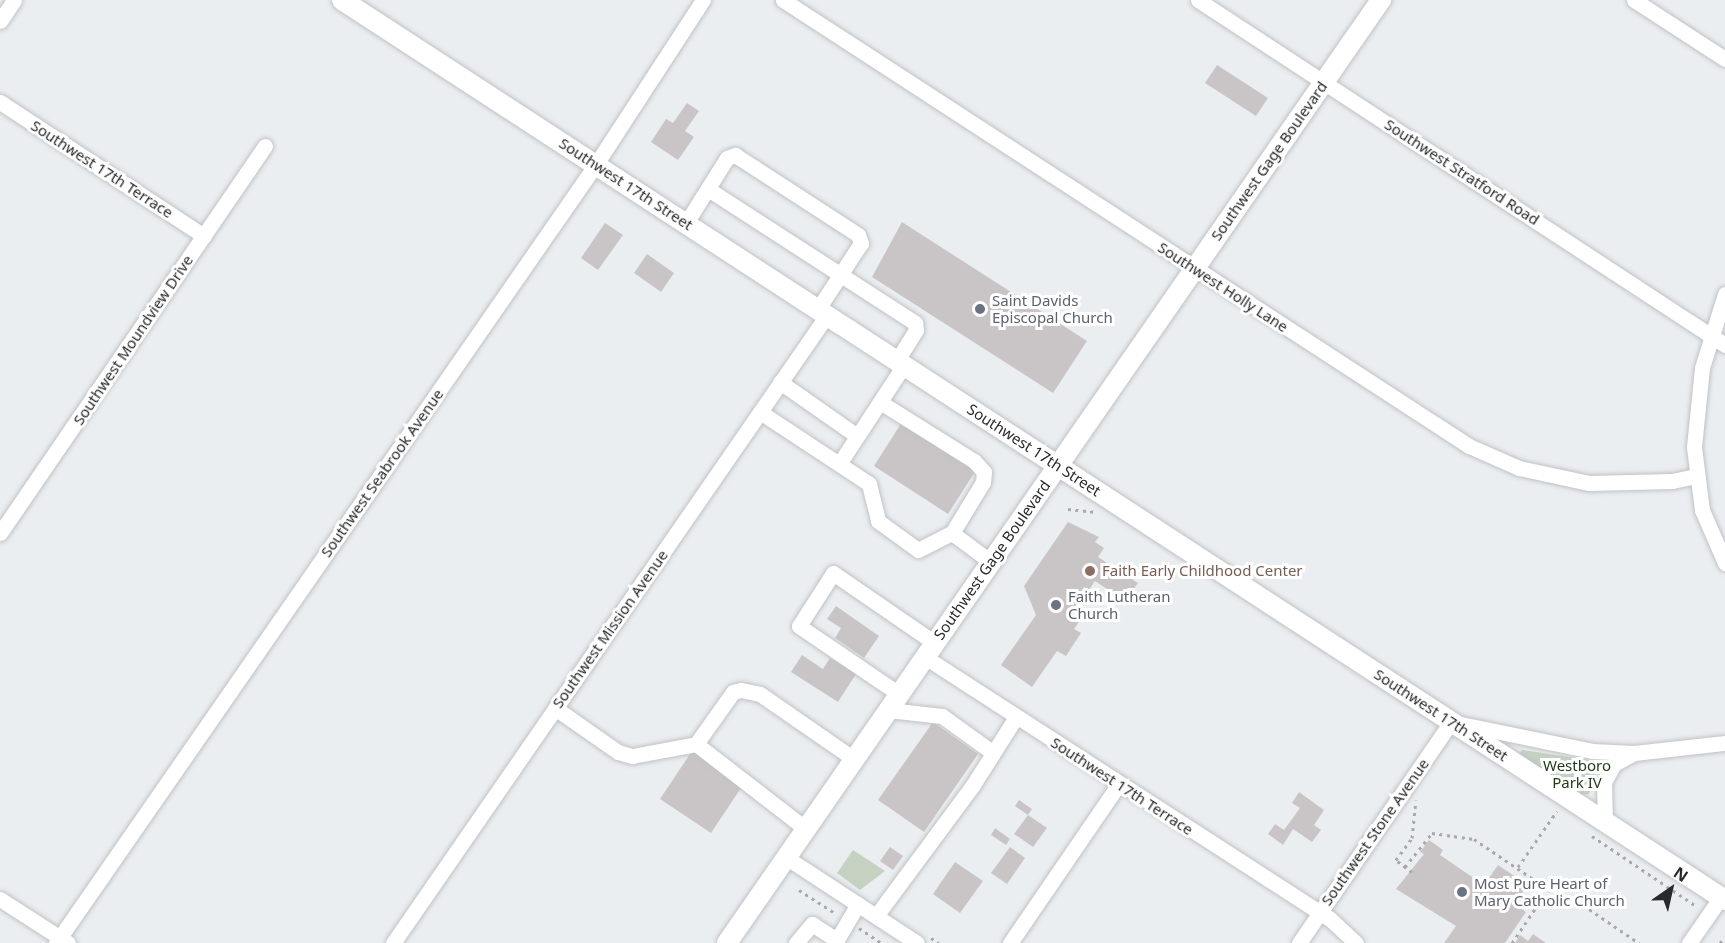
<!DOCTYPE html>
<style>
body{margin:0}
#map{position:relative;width:1725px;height:943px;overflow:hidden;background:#ebeef1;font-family:"Noto Sans",sans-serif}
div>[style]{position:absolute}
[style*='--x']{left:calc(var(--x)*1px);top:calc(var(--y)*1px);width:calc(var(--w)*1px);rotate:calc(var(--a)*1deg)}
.green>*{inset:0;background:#c5d1c1}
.building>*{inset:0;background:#c9c5c7}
.path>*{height:3px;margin-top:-1.5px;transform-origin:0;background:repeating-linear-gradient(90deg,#a7a9ac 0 3px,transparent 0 7.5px)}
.roads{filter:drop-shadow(0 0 2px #c0c2c5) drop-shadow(0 0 2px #c0c2c5)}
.minor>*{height:15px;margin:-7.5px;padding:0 7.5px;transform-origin:7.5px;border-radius:7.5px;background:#fff}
.major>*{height:20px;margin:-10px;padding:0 10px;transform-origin:10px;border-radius:10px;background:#fff}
.dots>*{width:16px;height:16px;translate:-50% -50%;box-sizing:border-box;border:3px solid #fff;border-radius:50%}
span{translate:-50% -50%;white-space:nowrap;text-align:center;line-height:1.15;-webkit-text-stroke:6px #fff;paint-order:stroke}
.street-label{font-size:15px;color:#28292a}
.worship-label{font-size:15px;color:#5b616d}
.left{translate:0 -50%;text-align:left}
.education-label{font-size:15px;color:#785e54}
.park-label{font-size:15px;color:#1f3a14}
.north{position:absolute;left:1641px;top:859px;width:60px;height:60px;-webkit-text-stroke:4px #fff;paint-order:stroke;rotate:34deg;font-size:16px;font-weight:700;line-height:24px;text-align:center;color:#28292a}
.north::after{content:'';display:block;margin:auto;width:21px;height:27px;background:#28292a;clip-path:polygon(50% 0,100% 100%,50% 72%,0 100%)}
</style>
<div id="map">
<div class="green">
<i style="clip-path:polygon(1522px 750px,1596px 761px,1599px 765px,1589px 794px,1582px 795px,1519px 754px)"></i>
<i style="clip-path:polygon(853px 850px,885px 871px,860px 890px,837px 873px)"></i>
</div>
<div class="building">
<i style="clip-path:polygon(1217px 65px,1268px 98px,1256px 116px,1205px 83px)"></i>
<i style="clip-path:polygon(687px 103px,699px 111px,685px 131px,694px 137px,678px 160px,651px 142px,666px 119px,673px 123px)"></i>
<i style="clip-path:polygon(902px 222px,1087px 341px,1053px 393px,872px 277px)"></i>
<i style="clip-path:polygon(605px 223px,623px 235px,598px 270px,581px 258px)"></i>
<i style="clip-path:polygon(647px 254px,674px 273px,661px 292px,634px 273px)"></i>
<i style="clip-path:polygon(902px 422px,976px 470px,948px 514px,874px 466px)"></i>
<i style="clip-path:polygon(1068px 522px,1099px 537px,1095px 542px,1104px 548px,1098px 557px,1138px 583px,1125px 601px,1095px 581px,1089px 590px,1084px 587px,1075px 601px,1082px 602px,1081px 611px,1072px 613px,1081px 619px,1074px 629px,1081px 633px,1066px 656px,1057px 651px,1032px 687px,1001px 665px,1036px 615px,1024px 586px)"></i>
<i style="clip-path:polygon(836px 606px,879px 636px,864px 658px,835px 638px,841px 628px,827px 619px)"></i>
<i style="clip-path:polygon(802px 655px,823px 669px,830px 658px,856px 674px,838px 702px,791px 672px)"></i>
<i style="clip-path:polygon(933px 722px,978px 754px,924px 832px,878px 800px)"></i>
<i style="clip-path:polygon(692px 751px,743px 785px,711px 833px,660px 799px)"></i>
<i style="clip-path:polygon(1299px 792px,1324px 810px,1314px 825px,1321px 830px,1312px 842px,1293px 829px,1283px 845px,1268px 834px,1275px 824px,1284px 830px,1300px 808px,1292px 803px)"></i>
<i style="clip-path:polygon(1019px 800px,1032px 809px,1028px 815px,1047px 828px,1033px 847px,1014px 834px,1028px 815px,1015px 806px)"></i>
<i style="clip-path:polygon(995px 828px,1010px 839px,1006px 845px,991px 835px)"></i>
<i style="clip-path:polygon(1429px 840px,1443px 850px,1440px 855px,1484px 885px,1498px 865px,1528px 885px,1514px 904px,1526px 912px,1505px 943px,1444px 943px,1456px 926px,1396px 889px,1424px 854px,1420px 852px)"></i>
<i style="clip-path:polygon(890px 847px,903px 856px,893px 870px,880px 861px)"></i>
<i style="clip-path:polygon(1010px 847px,1025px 858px,1007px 884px,991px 873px)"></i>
<i style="clip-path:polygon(955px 862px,983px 881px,960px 913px,933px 894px)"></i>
<i style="clip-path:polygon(1533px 934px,1546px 943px,1515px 943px,1520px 935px,1528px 941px)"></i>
</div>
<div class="path">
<i style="--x:1068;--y:509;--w:28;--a:6"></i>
<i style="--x:1592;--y:836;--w:125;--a:33.9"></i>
<i style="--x:1405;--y:867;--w:43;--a:-51.5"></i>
<i style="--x:1432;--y:833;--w:42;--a:8.1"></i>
<i style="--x:1474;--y:839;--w:112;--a:34.1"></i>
<i style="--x:1567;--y:902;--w:16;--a:11"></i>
<i style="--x:1583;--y:905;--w:68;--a:34.2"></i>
<i style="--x:1518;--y:867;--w:68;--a:-55.1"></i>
<i style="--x:1412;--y:872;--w:20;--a:-143"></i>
<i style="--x:1396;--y:860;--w:27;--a:-54"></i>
<i style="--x:1412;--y:838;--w:38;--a:-84"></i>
<i style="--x:799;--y:890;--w:43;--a:32.6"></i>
<i style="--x:1539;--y:903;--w:23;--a:-13"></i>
<i style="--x:859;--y:928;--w:27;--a:34"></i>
<i style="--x:931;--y:938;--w:9;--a:32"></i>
<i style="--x:1512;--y:943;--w:48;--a:-56"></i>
<i style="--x:1539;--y:903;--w:21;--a:-93"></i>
<i style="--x:1720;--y:943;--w:8;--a:-50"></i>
</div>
<div class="roads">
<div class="minor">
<i style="--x:783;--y:0;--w:818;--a:33.03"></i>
<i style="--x:1469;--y:446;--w:55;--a:23.7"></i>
<i style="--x:1519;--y:468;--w:72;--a:12.1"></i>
<i style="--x:1589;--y:483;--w:83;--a:-1.4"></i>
<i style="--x:1672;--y:481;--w:25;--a:-12"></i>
<i style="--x:1198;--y:0;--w:630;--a:33.21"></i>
<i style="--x:1634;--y:0;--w:108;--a:33"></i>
<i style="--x:0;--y:21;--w:25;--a:-56"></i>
<i style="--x:0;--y:102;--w:244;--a:33.3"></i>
<i style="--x:708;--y:189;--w:247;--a:32.9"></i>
<i style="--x:915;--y:323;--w:7;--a:82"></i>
<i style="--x:916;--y:330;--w:36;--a:122"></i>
<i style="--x:686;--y:223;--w:77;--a:-57.8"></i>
<i style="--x:727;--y:158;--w:9;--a:-21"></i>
<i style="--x:735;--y:155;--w:147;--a:33"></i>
<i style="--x:858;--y:235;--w:9;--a:69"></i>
<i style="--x:861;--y:243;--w:79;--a:123.1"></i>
<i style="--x:1725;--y:294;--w:77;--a:107.3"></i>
<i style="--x:1702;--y:368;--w:79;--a:95.8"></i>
<i style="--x:1694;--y:447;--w:64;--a:82.8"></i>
<i style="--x:1702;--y:510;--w:58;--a:66.5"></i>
<i style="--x:780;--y:382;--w:94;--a:35"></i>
<i style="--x:760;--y:412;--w:131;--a:33.4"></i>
<i style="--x:869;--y:484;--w:38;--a:76"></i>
<i style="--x:878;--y:521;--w:49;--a:35.9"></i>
<i style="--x:918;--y:550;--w:38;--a:-27"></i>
<i style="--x:952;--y:533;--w:60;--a:-58.7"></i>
<i style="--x:983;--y:482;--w:10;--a:-84"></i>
<i style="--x:984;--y:472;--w:15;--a:-132"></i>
<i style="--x:974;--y:461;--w:111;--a:-147.9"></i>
<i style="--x:841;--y:461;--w:115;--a:-56.7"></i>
<i style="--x:0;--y:533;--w:469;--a:-55.6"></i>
<i style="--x:952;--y:533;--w:49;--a:36.6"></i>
<i style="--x:925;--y:657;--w:481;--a:32.9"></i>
<i style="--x:1329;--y:918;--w:37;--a:43"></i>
<i style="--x:899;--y:694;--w:121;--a:-145.8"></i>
<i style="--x:799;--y:626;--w:63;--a:-57.3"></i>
<i style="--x:833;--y:573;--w:124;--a:34.5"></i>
<i style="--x:555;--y:708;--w:77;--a:34.9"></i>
<i style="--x:618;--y:752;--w:15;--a:16"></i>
<i style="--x:632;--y:756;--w:65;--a:-10.6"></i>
<i style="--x:889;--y:710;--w:53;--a:6.5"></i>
<i style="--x:942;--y:716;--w:62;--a:35.8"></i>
<i style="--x:1605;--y:822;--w:40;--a:-91.4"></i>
<i style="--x:1604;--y:782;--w:21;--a:-61"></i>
<i style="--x:1614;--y:764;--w:23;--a:-29"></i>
<i style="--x:806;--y:829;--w:139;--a:-142.3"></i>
<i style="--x:696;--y:744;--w:64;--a:-54.6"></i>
<i style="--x:733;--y:692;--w:8;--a:-14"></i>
<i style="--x:741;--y:690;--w:19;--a:12"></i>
<i style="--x:760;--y:694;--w:114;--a:34.7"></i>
<i style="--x:787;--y:858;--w:155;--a:33.2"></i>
<i style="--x:0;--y:899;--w:81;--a:32.9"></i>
<i style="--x:876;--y:916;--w:163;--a:-53.5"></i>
<i style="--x:973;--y:785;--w:80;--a:-57.7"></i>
<i style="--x:56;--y:943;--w:948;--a:-55.27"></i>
<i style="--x:596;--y:164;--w:196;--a:-56.9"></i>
<i style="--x:393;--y:943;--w:763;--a:-55.35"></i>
<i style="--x:796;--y:943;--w:25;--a:-50"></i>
<i style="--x:812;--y:924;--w:30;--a:33"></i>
<i style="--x:835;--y:943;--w:45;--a:-59.5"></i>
<i style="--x:1010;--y:943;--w:193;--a:-55.6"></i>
<i style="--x:1299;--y:943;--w:268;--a:-55.5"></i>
<i style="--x:1451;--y:722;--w:144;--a:11.6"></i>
<i style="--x:1592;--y:751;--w:42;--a:2.7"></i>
<i style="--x:1634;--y:753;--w:92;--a:-6.3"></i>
<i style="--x:1689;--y:943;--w:56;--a:-55.2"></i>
</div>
<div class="major">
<i style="--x:342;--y:0;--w:1650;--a:33.05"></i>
<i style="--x:727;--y:943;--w:1148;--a:-55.26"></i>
</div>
</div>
<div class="dots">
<i style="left:980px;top:309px;background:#6b7280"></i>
<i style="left:1090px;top:571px;background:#8d6e63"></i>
<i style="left:1056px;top:605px;background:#6b7280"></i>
<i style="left:1462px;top:892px;background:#6b7280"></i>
</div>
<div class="street-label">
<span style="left:1269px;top:161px;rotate:-55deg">Southwest Gage Boulevard</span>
<span style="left:102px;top:169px;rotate:33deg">Southwest 17th Terrace</span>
<span style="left:1462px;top:172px;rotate:33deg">Southwest Stratford Road</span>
<span style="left:626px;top:184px;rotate:33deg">Southwest 17th Street</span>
<span style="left:1223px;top:287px;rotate:33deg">Southwest Holly Lane</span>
<span style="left:133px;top:340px;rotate:-56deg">Southwest Moundview Drive</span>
<span style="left:1034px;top:450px;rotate:33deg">Southwest 17th Street</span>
<span style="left:382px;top:473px;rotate:-55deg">Southwest Seabrook Avenue</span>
<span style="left:992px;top:560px;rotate:-55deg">Southwest Gage Boulevard</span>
<span style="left:610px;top:629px;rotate:-55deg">Southwest Mission Avenue</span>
<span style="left:1441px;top:715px;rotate:33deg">Southwest 17th Street</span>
<span style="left:1122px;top:786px;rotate:33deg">Southwest 17th Terrace</span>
<span style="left:1375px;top:832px;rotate:-55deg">Southwest Stone Avenue</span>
</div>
<div class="worship-label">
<span class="left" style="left:992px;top:309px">Saint Davids<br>Episcopal Church</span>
<span class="left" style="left:1068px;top:605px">Faith Lutheran<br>Church</span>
<span class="left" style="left:1474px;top:892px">Most Pure Heart of<br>Mary Catholic Church</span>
</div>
<div class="education-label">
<span class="left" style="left:1102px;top:571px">Faith Early Childhood Center</span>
</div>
<div class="park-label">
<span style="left:1577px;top:774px">Westboro<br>Park IV</span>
</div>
<div class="north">N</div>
</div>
